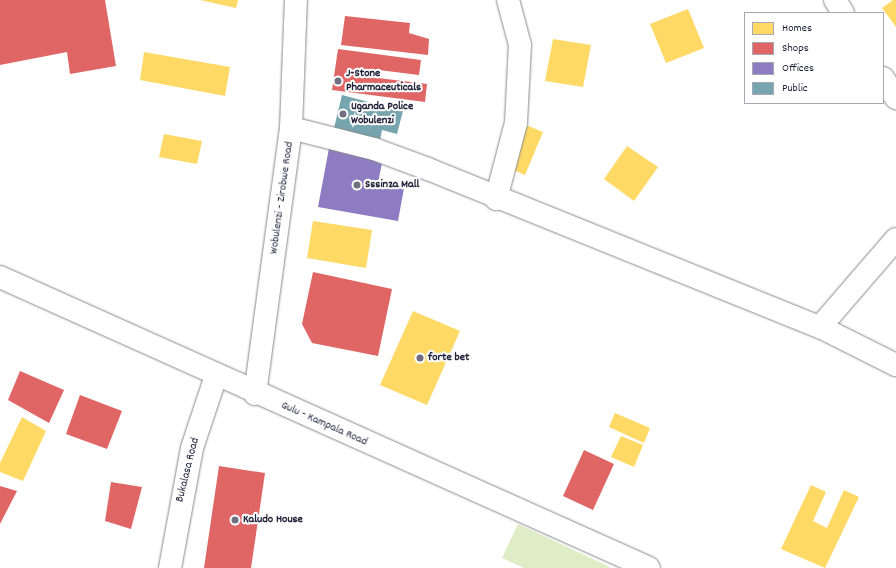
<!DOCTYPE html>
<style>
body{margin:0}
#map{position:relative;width:896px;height:568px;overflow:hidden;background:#fff;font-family:Dekko,sans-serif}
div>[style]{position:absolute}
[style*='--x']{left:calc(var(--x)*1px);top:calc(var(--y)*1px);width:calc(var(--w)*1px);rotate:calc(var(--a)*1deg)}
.green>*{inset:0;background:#deedc5}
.homes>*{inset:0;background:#ffd966}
.shops>*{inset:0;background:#e06666}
.offices>*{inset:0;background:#8e7cc3}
.public>*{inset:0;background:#76a5af}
.roads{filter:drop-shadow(0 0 1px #8a8a8f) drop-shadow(0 0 1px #8a8a8f)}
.minor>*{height:22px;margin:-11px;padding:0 11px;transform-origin:11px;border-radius:11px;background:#fff}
.tertiary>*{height:22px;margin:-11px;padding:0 11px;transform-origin:11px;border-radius:11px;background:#fff}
.primary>*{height:22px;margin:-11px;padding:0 11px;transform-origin:11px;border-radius:11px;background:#fff}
.dots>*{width:11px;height:11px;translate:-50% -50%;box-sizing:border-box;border:2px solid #fff;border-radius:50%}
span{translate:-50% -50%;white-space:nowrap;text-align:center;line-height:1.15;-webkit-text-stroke:4px #fff;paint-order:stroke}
.poi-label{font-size:12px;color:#22223b;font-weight:700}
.left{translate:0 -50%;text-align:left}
.street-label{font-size:12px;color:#22223b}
.legend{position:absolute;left:744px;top:12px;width:140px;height:92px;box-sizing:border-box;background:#fff;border:1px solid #a7a7b1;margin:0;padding:5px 7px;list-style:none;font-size:12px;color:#22223b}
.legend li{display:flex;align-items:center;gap:8px;height:20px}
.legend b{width:20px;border:1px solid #a7a7b1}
</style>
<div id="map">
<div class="green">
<i style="clip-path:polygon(518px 524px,610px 567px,610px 568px,524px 568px,502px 558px)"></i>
</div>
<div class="homes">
<i style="clip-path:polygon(200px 0,238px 0,236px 8px)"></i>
<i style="clip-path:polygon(893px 0,896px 0,896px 27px,882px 8px)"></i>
<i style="clip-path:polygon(688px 9px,704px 48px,666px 63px,650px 24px)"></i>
<i style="clip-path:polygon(553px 39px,591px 45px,583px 87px,545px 81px)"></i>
<i style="clip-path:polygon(144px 52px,230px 67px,225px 96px,140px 80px)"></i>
<i style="clip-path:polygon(526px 125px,543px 132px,525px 175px,509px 168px)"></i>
<i style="clip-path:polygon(164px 134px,202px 141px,197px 164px,159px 157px)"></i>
<i style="clip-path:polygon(627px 146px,658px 167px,634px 201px,604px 179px)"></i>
<i style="clip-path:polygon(313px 221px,372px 230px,366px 268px,307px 258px)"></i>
<i style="clip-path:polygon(413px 311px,460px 331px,427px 405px,380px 385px)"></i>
<i style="clip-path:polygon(615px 413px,650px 428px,644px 443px,609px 427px)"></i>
<i style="clip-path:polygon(22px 417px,46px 431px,23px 481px,0 472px,0 463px)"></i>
<i style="clip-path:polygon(621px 436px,643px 445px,634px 467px,611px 457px)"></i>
<i style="clip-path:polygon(811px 485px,826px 492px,813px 521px,827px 528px,844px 490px,859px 497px,825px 568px,781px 549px)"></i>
</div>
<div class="shops">
<i style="clip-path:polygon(0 0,105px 0,116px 66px,70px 74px,67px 52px,0 65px)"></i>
<i style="clip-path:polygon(345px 16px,410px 23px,409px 33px,429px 39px,428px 55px,341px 45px)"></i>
<i style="clip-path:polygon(338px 49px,421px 60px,419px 75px,379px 70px,378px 78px,427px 84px,425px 102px,332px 90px)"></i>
<i style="clip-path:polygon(313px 272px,392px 289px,378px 356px,312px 343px,302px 324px)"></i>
<i style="clip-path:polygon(20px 371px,64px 390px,49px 423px,8px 400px)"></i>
<i style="clip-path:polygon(80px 395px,122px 411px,107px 449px,66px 434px)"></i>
<i style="clip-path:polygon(584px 450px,614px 464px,593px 510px,563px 496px)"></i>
<i style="clip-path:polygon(219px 466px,265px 473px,251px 568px,204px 568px)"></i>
<i style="clip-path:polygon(111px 482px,142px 487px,131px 529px,105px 521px)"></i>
<i style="clip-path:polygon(0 486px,17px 491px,0 524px)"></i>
</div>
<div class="offices">
<i style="clip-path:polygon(329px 148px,383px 158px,378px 183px,404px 188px,398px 221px,318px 207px)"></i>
</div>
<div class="public">
<i style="clip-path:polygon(342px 95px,403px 111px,397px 134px,382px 130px,380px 140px,334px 128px)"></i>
</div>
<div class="roads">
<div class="minor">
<i style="--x:835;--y:0;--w:15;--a:58"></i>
<i style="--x:883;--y:78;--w:24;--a:57"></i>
<i style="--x:291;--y:128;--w:86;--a:14.2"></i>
<i style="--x:374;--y:149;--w:58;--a:20.3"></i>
<i style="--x:428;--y:169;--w:423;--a:22"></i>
<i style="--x:820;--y:327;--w:85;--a:26.6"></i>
<i style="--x:496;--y:199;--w:79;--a:-75.3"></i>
<i style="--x:516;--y:123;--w:78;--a:-87.1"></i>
<i style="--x:520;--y:45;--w:47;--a:-104.9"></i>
<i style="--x:820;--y:327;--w:116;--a:-49.2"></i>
</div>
<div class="tertiary">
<i style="--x:255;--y:394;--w:268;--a:-82.3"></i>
<i style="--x:291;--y:128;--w:128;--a:-87.8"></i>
<i style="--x:170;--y:568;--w:122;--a:-79.6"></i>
<i style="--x:192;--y:448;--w:76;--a:-71.6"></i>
</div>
<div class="primary">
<i style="--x:0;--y:277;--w:711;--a:24.15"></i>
</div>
</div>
<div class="dots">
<i style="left:338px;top:81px;background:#6f6f80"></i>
<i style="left:343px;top:114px;background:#6f6f80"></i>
<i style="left:357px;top:185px;background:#6f6f80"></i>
<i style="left:420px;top:358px;background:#6f6f80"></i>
<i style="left:235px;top:520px;background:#6f6f80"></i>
</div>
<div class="poi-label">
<span class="left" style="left:346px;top:81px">J-Stone<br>Pharmaceuticals</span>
<span class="left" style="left:351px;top:114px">Uganda Police<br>Wobulenzi</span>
<span class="left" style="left:365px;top:185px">Sssinza Mall</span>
<span class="left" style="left:428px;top:358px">forte bet</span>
<span class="left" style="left:243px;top:520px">Kaludo House</span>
</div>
<div class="street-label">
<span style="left:282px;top:198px;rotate:-82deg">Wobulenzi - Zirobwe Road</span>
<span style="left:324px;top:424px;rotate:24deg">Gulu - Kampala Road</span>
<span style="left:188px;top:470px;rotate:-76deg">Bukalasa Road</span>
</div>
<ul class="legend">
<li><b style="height:11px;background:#ffd966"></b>Homes</li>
<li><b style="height:11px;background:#e06666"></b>Shops</li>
<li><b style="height:11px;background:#8e7cc3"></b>Offices</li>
<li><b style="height:11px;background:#76a5af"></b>Public</li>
</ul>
</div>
